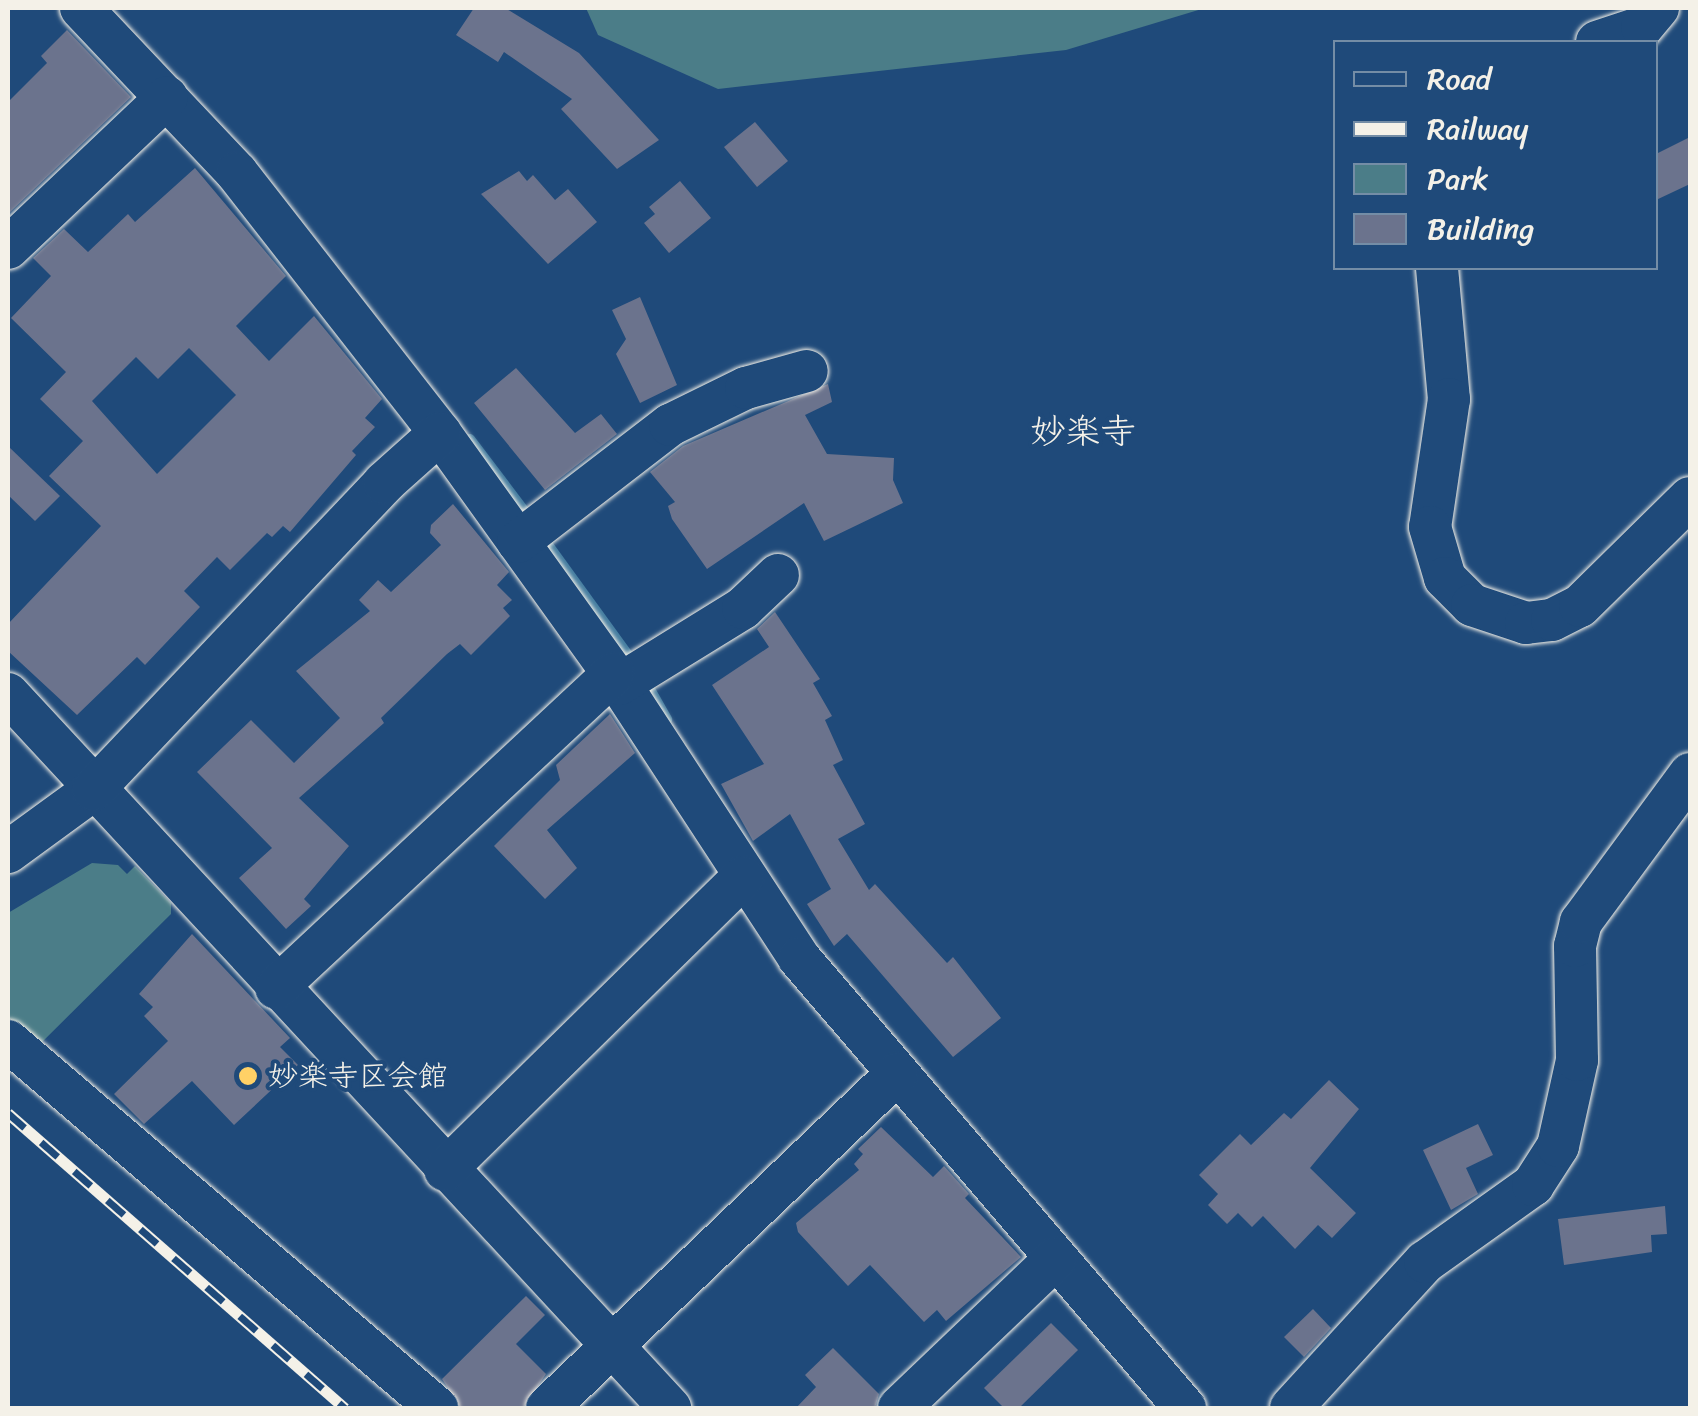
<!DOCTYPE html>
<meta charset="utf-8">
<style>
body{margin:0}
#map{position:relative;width:1698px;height:1416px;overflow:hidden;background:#1f4a7a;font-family:Sriracha,"Klee One",sans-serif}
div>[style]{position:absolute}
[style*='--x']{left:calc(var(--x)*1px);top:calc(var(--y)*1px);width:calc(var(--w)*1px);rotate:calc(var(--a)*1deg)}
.green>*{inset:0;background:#4b7d88}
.stream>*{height:10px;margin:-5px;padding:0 5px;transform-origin:5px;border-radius:5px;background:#467ea1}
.building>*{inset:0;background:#6b738d}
.roads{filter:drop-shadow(0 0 2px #f4f1e8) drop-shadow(0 0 2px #f4f1e8)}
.minor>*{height:42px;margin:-21px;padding:0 21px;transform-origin:21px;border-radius:21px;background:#1f4a7a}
.rail>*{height:11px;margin-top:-5.5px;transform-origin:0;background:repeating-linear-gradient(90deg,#1f4a7a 0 22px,#f4f1e8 0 44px);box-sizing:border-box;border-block:2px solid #f4f1e8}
.dots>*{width:28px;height:28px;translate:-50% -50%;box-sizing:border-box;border:5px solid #1f4a7a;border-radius:50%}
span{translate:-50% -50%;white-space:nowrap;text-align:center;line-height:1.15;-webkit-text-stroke:8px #1f4a7a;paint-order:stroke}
.poi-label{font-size:30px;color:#f4f1e8}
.left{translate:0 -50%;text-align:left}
.quarter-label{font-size:35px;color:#f4f1e8}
.frame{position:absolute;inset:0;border:10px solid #f4f1e8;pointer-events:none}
.legend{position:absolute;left:1333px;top:40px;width:325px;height:230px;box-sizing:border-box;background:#1f4a7a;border:2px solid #748da6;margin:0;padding:12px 18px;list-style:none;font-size:30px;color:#f4f1e8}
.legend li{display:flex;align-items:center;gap:20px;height:50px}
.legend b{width:50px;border:2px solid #748da6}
</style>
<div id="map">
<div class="green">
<i style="clip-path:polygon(586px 8px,1205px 8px,1066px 50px,718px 89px,598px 35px)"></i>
<i style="clip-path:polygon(92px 863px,118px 865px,127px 874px,135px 866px,171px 903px,171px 914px,30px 1054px,8px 1034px,8px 913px)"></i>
</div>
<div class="stream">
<i style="--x:470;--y:439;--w:103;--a:52.9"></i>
<i style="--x:541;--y:535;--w:158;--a:54"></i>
<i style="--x:646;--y:682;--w:43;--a:60.4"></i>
</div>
<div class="building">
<i style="clip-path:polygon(474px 8px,505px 8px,579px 53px,659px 140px,617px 169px,561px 109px,572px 99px,504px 52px,498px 62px,456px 35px)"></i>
<i style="clip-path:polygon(67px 30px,131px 97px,8px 214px,8px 102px,47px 63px,41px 56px)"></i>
<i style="clip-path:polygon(755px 122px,788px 161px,757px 187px,724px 147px)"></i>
<i style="clip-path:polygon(1690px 137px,1690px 184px,1656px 200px,1656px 154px)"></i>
<i style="clip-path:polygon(evenodd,195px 168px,286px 276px,236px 326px,269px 361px,314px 316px,382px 399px,365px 418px,375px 427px,352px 451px,356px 455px,290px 532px,283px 526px,272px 537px,267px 533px,230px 570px,217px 557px,184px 591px,200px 607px,145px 665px,137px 657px,77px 715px,8px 651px,8px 624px,101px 526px,49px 476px,83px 441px,40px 399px,66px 372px,11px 318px,51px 276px,33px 258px,64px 229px,88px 252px,128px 214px,135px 222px,195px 168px,189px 348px,236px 395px,157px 474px,92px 401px,136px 357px,158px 379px,189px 348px)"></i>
<i style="clip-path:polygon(519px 171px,527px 181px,533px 175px,555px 200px,568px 189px,597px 222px,548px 264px,481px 194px)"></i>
<i style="clip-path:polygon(680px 181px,711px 218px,669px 253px,644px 223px,655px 214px,649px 207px)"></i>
<i style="clip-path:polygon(640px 297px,677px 385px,640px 403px,616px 354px,626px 339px,612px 310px)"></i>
<i style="clip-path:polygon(516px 368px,575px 433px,601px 414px,617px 434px,545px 490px,474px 403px)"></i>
<i style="clip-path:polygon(828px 384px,832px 402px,805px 415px,827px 454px,894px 458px,893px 480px,903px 503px,824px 541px,804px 503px,707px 569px,672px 519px,668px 506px,675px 502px,650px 472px,683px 446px)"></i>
<i style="clip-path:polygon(8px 446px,60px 496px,35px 521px,8px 495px)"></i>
<i style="clip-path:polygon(453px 504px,509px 572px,497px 585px,512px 600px,503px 608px,510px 616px,471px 655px,460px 644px,447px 654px,381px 718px,384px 723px,299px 798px,349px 846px,304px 899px,311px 906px,286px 929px,239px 878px,272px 848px,197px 772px,251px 720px,294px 763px,340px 718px,296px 671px,370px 611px,359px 600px,378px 580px,391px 592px,441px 545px,430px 533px,431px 525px)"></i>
<i style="clip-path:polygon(775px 612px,820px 679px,813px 683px,832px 716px,825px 720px,843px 760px,833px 765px,865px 824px,838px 839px,869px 890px,875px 884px,947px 963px,953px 957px,1001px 1018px,953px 1057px,847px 934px,834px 946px,807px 904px,831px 889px,790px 814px,753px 841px,721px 784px,764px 764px,712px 685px,769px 647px,757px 629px)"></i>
<i style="clip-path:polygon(610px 714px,635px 753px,547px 830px,577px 868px,545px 899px,494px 846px,560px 780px,556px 765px)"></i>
<i style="clip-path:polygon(192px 934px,290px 1038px,280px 1047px,298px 1065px,234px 1125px,192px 1081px,144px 1124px,114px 1094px,168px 1041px,144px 1016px,153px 1007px,139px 994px)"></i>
<i style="clip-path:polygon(1329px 1080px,1359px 1109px,1310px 1168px,1356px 1213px,1332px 1238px,1318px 1225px,1295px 1249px,1263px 1216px,1252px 1227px,1238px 1213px,1227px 1224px,1208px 1205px,1218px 1194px,1199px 1175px,1240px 1134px,1251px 1145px,1284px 1113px,1291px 1119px)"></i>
<i style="clip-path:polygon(1478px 1124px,1493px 1155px,1466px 1168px,1478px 1194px,1451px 1210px,1423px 1150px)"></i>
<i style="clip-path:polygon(881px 1127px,933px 1177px,944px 1166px,969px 1194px,965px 1198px,1021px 1257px,946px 1321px,937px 1310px,924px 1322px,870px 1265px,848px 1286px,798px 1232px,796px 1223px,859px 1170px,854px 1164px,863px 1154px,858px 1149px)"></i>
<i style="clip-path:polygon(1665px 1206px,1667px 1234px,1651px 1235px,1652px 1252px,1564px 1265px,1558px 1219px)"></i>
<i style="clip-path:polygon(526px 1296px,545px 1315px,516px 1344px,546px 1374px,523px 1408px,461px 1408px,442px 1379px)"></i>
<i style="clip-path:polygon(1313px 1309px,1331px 1328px,1304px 1357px,1284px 1337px)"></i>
<i style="clip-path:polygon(1051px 1323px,1078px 1350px,1019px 1408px,1004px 1408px,984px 1388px)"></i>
<i style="clip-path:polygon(833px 1348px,879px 1394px,875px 1408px,796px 1408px,816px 1387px,805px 1375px)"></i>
</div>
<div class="roads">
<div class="minor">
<i style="--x:81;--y:8;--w:227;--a:46.6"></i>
<i style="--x:237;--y:173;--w:330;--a:52"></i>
<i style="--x:440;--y:433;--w:305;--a:54.3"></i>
<i style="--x:618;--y:681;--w:331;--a:56.8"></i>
<i style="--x:799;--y:958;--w:593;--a:49.38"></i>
<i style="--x:1597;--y:42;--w:47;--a:-18.4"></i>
<i style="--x:1642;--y:27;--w:25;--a:-50"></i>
<i style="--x:8;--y:248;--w:219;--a:-43.5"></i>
<i style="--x:1437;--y:268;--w:132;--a:84.8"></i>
<i style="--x:1449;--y:399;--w:129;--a:98.4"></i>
<i style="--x:1430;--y:527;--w:53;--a:73.6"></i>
<i style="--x:1445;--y:578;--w:38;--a:45"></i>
<i style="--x:1472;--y:605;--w:57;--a:18.4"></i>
<i style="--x:1526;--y:623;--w:26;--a:-7"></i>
<i style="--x:1552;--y:620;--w:31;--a:-27"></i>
<i style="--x:1580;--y:606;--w:154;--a:-44.5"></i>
<i style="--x:518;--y:542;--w:192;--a:-37.6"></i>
<i style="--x:670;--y:425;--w:85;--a:-26"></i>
<i style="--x:746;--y:388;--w:63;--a:-15.6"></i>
<i style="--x:620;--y:684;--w:145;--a:-31.7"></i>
<i style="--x:743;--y:608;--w:48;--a:-43.3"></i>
<i style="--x:8;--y:694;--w:974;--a:47.16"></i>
<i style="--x:8;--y:852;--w:105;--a:-36.1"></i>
<i style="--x:93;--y:790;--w:423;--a:-46.5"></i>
<i style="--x:384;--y:483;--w:75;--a:-41.8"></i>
<i style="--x:276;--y:988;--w:461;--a:-43"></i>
<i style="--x:8;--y:1041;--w:565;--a:40.55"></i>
<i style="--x:445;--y:1170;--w:418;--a:-44.5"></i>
<i style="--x:547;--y:1408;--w:484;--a:-43.7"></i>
<i style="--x:899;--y:1408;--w:217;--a:-43.7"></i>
<i style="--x:1291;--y:1408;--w:198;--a:-47.5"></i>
<i style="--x:1425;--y:1262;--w:133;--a:-35.5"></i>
<i style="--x:1533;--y:1185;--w:46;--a:-57.3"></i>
<i style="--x:1558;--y:1146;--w:88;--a:-77.5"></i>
<i style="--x:1577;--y:1060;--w:114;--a:-91"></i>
<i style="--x:1575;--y:946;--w:25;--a:-76"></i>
<i style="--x:1581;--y:922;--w:184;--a:-53.6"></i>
</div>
</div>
<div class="rail">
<i style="--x:8;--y:1113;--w:448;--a:41.2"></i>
</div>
<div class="dots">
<i style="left:248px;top:1076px;background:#ffd166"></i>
</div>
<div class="poi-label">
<span class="left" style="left:268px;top:1076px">妙楽寺区会館</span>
</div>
<div class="quarter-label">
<span style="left:1083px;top:431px">妙楽寺</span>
</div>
<div class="frame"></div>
<ul class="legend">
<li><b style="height:12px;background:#1f4a7a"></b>Road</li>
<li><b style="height:12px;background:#f4f1e8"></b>Railway</li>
<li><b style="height:28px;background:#4b7d88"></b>Park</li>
<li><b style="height:28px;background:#6b738d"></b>Building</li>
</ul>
</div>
